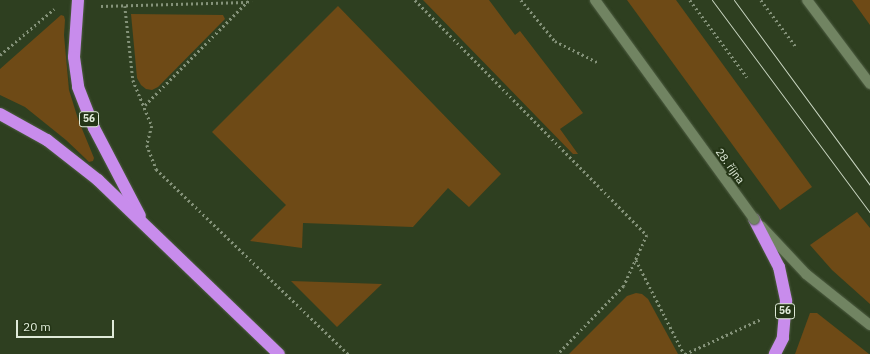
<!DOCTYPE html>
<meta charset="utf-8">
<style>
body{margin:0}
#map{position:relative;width:870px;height:354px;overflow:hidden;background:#2e3f20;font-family:"IBM Plex Sans",sans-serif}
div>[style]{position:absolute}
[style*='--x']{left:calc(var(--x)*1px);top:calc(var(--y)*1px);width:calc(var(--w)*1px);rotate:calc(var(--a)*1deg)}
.green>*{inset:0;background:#6e4a16}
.path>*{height:2.5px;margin-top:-1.25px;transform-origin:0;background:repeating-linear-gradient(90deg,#849279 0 2px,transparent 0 5px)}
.roads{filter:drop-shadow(0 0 1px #4e5d42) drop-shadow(0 0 1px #4e5d42)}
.minor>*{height:10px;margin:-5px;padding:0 5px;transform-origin:5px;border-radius:5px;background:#718462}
.highway>*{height:12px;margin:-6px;padding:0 6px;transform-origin:6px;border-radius:6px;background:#c88cec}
.tram>*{height:1px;margin:-0.5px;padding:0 0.5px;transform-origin:0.5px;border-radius:0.5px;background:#c9d5c1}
.bridges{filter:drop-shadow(0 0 1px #4e5d42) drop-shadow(0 0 1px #4e5d42)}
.minor-bridge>*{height:10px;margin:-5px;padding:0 5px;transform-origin:5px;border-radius:5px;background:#718462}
span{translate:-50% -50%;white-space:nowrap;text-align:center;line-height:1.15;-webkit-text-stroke:4px #243516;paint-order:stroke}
.shield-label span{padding:1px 3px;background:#243516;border:1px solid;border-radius:3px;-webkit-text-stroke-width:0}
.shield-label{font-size:10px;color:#dfead8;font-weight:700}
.street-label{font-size:11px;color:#dfead8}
.scale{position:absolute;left:16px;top:320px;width:98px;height:18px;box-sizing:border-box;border:2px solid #dfead8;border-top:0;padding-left:5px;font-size:12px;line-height:14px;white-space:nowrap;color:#dfead8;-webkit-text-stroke:3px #243516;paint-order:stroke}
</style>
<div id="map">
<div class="green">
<i style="clip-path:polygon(423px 0,489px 0,515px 35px,520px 31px,583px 113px,560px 129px,578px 154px,573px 154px)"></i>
<i style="clip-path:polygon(627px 0,676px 0,812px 187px,780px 210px)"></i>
<i style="clip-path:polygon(852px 0,870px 0,870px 25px)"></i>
<i style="clip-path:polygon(338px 6px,501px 174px,469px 207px,448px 188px,413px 227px,303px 223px,302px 248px,250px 241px,286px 205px,212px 132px)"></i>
<i style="clip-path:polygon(131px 14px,223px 15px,225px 19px,158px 87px,152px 90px,146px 89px,141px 85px,137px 78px)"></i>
<i style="clip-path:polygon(61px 15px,64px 16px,65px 20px,64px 35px,69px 90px,78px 119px,94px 158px,93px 161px,89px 162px,86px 159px,66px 140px,25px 107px,0 95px,0 69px)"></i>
<i style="clip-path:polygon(857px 212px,870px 228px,870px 304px,832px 270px,810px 245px)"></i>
<i style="clip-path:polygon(291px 281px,382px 284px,337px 327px)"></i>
<i style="clip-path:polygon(636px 293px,642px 294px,648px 299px,678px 354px,569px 354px,627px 296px)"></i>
<i style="clip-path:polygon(810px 313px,817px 313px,869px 354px,795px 354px)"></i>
</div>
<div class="path">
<i style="--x:415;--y:0;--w:330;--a:45.4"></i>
<i style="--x:647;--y:235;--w:56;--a:114.3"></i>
<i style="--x:624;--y:286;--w:95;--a:134.1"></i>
<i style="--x:521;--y:0;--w:53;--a:50.3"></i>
<i style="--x:555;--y:41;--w:49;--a:26.6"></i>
<i style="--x:690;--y:0;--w:96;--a:53.5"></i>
<i style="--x:761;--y:0;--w:60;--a:53.1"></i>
<i style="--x:101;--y:6;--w:146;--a:-1.6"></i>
<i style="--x:247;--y:2;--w:5;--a:-22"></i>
<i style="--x:125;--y:6;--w:74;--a:83.8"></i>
<i style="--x:133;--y:80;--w:50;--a:67.6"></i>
<i style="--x:152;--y:126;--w:20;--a:105"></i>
<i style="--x:147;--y:145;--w:26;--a:69"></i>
<i style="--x:156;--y:169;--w:267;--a:43.9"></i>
<i style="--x:0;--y:55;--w:71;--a:-40.4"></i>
<i style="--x:145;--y:105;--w:145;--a:-45.3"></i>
<i style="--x:636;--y:260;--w:106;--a:62.9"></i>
<i style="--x:685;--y:354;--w:84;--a:-24.7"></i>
</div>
<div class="roads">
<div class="minor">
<i style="--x:807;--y:0;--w:105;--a:53.1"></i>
<i style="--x:761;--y:226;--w:66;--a:46.8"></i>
<i style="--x:806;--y:274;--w:82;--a:38.6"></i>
</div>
<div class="highway">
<i style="--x:78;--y:0;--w:57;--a:94"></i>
<i style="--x:74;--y:57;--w:30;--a:82"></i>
<i style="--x:78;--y:87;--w:44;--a:68.7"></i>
<i style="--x:94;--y:128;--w:99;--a:62.4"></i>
<i style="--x:0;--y:114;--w:54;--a:29"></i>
<i style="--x:47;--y:140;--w:65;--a:38.1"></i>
<i style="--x:98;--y:180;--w:251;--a:43.9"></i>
<i style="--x:754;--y:219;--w:54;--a:62.5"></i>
<i style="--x:779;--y:267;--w:35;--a:78"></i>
<i style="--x:786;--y:301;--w:37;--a:95"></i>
<i style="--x:783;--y:338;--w:18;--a:117"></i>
</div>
</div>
<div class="tram">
<i style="--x:712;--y:0;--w:265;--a:53.4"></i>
<i style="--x:734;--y:0;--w:230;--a:53.7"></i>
</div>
<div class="bridges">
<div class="minor-bridge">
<i style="--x:595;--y:0;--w:271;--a:54"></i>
</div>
</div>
<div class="shield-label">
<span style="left:89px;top:119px">56</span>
<span style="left:785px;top:311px">56</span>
</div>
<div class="street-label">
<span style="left:730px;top:166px;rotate:54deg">28. října</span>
</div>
<div class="scale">20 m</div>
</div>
